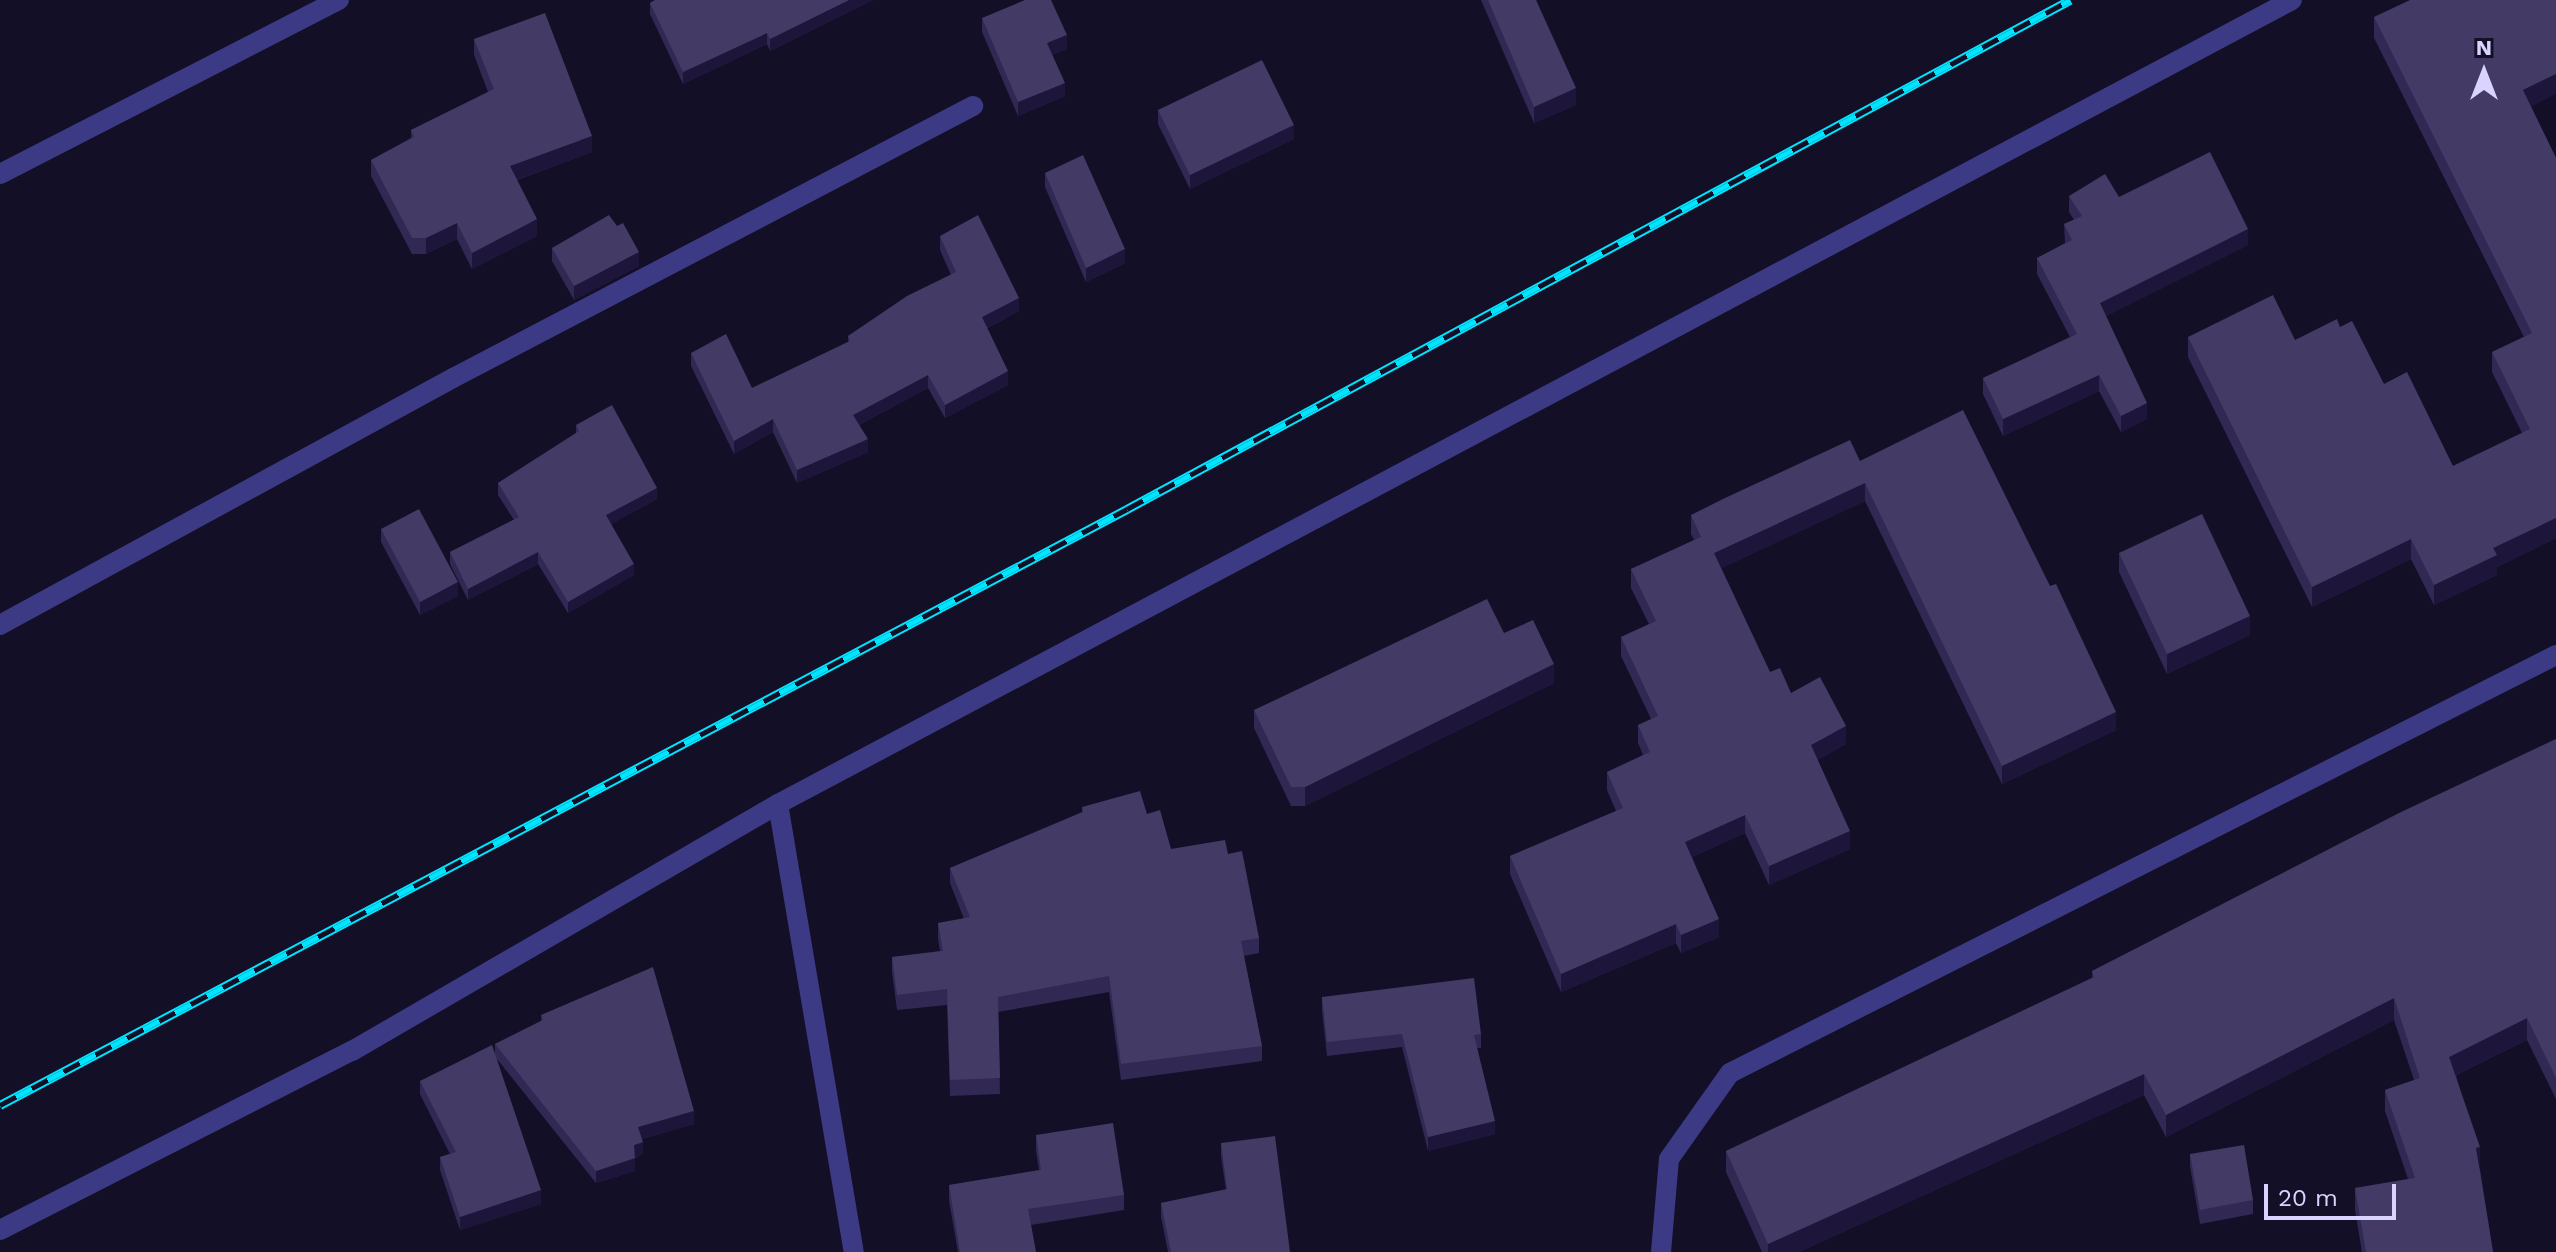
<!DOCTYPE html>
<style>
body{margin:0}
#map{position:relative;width:2556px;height:1252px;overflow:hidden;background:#130f26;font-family:"Work Sans",sans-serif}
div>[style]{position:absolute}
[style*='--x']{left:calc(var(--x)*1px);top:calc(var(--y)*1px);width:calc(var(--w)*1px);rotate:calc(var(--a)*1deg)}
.minor>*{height:20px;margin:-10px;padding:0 10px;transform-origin:10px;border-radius:10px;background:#3d3a85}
.rail>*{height:9px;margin-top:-4.5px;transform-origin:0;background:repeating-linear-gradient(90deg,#130f26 0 18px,#00e5ff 0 36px);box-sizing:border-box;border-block:2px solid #00e5ff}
.wall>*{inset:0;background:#312854}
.shaded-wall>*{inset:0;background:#1d163a}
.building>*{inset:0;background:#433a66}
span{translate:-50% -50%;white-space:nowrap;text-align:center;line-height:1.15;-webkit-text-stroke:8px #130f26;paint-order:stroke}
.north{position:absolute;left:2444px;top:32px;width:80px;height:80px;-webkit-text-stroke:6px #130f26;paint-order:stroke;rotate:0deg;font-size:22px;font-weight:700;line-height:32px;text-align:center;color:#d9d4ff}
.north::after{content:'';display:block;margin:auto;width:28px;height:36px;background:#d9d4ff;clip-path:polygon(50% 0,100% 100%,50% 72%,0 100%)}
.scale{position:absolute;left:2264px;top:1184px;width:132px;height:36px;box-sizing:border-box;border:4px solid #d9d4ff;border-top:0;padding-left:10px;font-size:24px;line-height:28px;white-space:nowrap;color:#d9d4ff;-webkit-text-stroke:6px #130f26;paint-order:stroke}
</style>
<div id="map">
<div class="minor">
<i style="--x:0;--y:174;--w:381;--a:-27.2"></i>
<i style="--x:0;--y:625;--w:516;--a:-28.6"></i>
<i style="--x:453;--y:378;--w:587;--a:-27.61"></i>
<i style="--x:778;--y:804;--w:454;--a:80.4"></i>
<i style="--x:0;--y:1230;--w:395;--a:-27"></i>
<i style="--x:352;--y:1051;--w:492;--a:-30.1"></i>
<i style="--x:778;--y:804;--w:1714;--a:-27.97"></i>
<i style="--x:1661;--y:1252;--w:93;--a:-85.1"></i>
<i style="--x:1669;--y:1159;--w:105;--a:-54.7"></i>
<i style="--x:1730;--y:1073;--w:926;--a:-26.84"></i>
</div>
<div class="rail">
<i style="--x:0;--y:1105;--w:1275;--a:-27.87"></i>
<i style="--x:1127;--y:509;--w:1072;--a:-28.36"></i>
</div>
<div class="wall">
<i style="clip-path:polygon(655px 0,873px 0,770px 51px,767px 44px,683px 84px,650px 14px,650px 3px)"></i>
<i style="clip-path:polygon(1481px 0,1536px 0,1576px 105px,1534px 123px)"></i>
<i style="clip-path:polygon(2374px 17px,2531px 107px,2556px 158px,2556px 538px,2497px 567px,2497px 575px,2434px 605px,2411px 559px,2312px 607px,2188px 357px,2188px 337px,2295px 340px,2340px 327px,2384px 384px,2453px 466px,2522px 433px,2492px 372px,2492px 352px,2524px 337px,2374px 38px)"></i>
<i style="clip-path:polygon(982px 18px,1067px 49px,1052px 55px,1065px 96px,1018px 116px,982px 32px)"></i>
<i style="clip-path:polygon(474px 39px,592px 152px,517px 180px,537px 236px,472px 269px,457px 239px,426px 254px,412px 254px,371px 176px,371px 160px,411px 138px,411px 130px,488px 92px,474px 55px)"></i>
<i style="clip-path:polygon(1158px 110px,1294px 139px,1190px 189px,1158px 124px)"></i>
<i style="clip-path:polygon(1045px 173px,1125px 263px,1086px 282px,1045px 187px)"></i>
<i style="clip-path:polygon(2069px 196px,2119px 197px,2248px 245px,2106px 316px,2147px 419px,2121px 432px,2099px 391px,2003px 436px,1983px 394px,1983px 378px,2070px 337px,2037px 274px,2037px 258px,2065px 243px,2064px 224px,2074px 220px,2069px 212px)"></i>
<i style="clip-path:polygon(940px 236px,1019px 311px,987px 328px,1008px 385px,945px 418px,928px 388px,859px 425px,868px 452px,797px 483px,773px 432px,734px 454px,691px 366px,691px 353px,752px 388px,848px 342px,848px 336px,951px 275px,940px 250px)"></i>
<i style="clip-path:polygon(552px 248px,639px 266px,574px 300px,552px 261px)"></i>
<i style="clip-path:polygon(576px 425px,657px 499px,611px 524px,634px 575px,568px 613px,538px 564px,468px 600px,450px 564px,450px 552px,514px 520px,498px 495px,498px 483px,576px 434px)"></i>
<i style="clip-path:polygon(1860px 461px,2116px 730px,2002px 784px,1865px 501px,1721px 568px,1770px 672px,1791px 693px,1846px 744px,1817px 760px,1850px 849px,1769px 885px,1745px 833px,1692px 857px,1719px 937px,1681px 953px,1676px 943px,1561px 992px,1510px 874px,1510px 856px,1616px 811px,1607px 790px,1607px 772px,1643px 755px,1638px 743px,1638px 725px,1651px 719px,1621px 656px,1621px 637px,1649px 624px,1631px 588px,1631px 569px,1694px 540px,1691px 534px,1691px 515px)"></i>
<i style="clip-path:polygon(381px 529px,458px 596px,420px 615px,381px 542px)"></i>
<i style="clip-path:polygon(2119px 553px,2250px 635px,2167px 674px,2119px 572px)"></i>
<i style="clip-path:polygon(1504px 633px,1554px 683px,1305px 806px,1291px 806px,1254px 728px,1254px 710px)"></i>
<i style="clip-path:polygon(2556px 739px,2556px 1099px,2527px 1040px,2456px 1075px,2480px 1169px,2493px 1252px,2362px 1252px,2355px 1210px,2355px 1188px,2408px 1179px,2385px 1111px,2385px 1090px,2414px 1080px,2394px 1020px,2166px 1137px,2144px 1095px,1799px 1252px,1762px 1252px,1726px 1172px,1726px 1151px,2092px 978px,2092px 971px)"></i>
<i style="clip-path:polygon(1082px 807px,1147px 814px,1171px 849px,1228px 854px,1259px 938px,1259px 953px,1244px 956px,1262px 1046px,1262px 1061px,1121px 1080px,1109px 992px,998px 1012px,1000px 1094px,950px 1096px,947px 1005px,897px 1010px,892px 972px,892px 957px,940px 951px,938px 939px,938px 923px,964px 919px,950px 883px,950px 868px,1082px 812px)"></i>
<i style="clip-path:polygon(1322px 997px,1481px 1034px,1481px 1048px,1477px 1048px,1495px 1134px,1428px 1151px,1402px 1047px,1327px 1056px,1322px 1011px)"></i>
<i style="clip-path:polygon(541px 1015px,694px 1124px,642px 1139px,643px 1154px,635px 1158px,635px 1171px,596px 1183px,497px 1059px,541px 1204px,460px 1230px,440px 1170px,440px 1157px,450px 1154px,420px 1094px,420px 1081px,495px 1053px,495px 1044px,541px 1021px)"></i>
<i style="clip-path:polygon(1036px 1135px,1124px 1195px,1124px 1210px,1031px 1225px,1036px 1252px,958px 1252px,949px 1201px,949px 1185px,1039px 1170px,1036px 1151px)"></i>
<i style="clip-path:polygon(1221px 1143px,1290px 1252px,1168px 1252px,1161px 1217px,1161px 1203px,1226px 1190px,1221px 1156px)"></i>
<i style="clip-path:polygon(2190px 1154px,2253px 1200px,2253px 1214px,2200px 1224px,2190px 1167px)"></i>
</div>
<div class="shaded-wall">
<i style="clip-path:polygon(849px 0,873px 0,770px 51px,770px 39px)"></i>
<i style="clip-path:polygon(767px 33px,767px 44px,683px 84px,683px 72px)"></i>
<i style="clip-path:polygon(1067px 35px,1067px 49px,1047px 57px,1047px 43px)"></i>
<i style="clip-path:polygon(2556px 74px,2556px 94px,2523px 111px,2523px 90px)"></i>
<i style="clip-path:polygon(1065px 83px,1065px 96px,1018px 116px,1018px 102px)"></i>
<i style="clip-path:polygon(1576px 88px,1576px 105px,1534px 123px,1534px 107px)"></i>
<i style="clip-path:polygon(1294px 125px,1294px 139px,1190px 189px,1190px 175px)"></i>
<i style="clip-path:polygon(592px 136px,592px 152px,510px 182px,510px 166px)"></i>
<i style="clip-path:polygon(537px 219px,537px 236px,472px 269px,472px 253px)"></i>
<i style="clip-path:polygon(457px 223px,457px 239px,426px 254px,426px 238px)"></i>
<i style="clip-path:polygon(2248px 229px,2248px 245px,2100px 319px,2100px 303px)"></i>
<i style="clip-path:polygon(1125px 249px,1125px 263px,1086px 282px,1086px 268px)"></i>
<i style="clip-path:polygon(639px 252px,639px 266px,574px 300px,574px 286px)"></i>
<i style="clip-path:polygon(1019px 298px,1019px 311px,982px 330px,982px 317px)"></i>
<i style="clip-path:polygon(1008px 371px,1008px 385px,945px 418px,945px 405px)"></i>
<i style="clip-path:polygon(928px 375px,928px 388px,853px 428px,853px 415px)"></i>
<i style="clip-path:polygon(2099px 375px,2099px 391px,2003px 436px,2003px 419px)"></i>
<i style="clip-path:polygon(2147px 403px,2147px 419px,2121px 432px,2121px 416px)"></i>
<i style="clip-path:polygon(773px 419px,773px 432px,734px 454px,734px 441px)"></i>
<i style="clip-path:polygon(868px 439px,868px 452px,797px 483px,797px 470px)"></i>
<i style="clip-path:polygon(1865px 483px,1865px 501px,1714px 572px,1714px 553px)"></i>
<i style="clip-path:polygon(657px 488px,657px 499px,606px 527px,606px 515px)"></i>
<i style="clip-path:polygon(2556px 518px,2556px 538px,2497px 567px,2497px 575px,2434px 605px,2434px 585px,2493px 548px)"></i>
<i style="clip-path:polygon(2411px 539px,2411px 559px,2312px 607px,2312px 587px)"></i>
<i style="clip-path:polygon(538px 552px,538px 564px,468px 600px,468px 589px)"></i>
<i style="clip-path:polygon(634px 564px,634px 575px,568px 613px,568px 602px)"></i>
<i style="clip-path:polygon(458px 582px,458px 596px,420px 615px,420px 602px)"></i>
<i style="clip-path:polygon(2250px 616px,2250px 635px,2167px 674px,2167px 654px)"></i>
<i style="clip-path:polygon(1554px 664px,1554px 683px,1305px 806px,1305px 787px)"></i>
<i style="clip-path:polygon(2116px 712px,2116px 730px,2002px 784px,2002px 766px)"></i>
<i style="clip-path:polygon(1846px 726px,1846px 744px,1811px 763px,1811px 745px)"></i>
<i style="clip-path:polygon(1745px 815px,1745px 833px,1685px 860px,1685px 842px)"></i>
<i style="clip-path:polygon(1850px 831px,1850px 849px,1769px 885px,1769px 866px)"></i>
<i style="clip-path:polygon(1719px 919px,1719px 937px,1681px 953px,1681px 935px)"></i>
<i style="clip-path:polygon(1676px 924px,1676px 943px,1561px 992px,1561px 974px)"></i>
<i style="clip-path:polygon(2394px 998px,2394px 1020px,2166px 1137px,2166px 1115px)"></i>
<i style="clip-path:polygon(2527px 1018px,2527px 1040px,2449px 1078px,2449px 1057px)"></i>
<i style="clip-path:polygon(2144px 1074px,2144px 1095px,1799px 1252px,1768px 1252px,1768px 1244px)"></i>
<i style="clip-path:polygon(694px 1111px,694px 1124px,638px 1140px,638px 1127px)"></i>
<i style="clip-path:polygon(1495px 1121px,1495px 1134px,1428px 1151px,1428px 1137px)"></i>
<i style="clip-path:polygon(643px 1142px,643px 1154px,634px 1158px,634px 1145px)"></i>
<i style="clip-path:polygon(2480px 1147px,2480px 1169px,2476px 1148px)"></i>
<i style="clip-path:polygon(635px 1158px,635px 1171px,596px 1183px,596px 1171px)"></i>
<i style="clip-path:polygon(541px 1190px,541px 1204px,460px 1230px,460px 1217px)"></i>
</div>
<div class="building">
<i style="clip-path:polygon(655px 0,849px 0,770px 39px,767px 33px,683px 72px,650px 3px)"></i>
<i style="clip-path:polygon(1025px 0,1051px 0,1067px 35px,1047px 43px,1065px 83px,1018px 102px,982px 18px)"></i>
<i style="clip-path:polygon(1488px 0,1536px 0,1576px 88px,1534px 107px)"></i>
<i style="clip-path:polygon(2410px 0,2556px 0,2556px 74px,2523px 90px,2556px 158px,2556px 518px,2493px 548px,2497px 555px,2434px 585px,2411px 539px,2312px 587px,2188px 337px,2273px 295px,2295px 340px,2337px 319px,2340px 327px,2352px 321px,2384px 384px,2407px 372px,2453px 466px,2530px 429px,2492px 352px,2532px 333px,2374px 17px)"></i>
<i style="clip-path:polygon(545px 13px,592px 136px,510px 166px,537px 219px,472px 253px,457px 223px,426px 238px,412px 238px,371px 160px,414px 137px,411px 130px,494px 89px,474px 39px)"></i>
<i style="clip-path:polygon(1262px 60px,1294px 125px,1190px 175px,1158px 110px)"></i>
<i style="clip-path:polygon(2210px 152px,2248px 229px,2100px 303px,2147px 403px,2121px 416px,2099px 375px,2003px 419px,1983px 378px,2077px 334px,2037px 258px,2072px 240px,2064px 224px,2082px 216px,2069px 196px,2105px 174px,2119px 197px)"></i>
<i style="clip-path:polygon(1083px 155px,1125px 249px,1086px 268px,1045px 173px)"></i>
<i style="clip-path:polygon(609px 215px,617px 226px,623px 223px,639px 252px,574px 286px,552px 248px)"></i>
<i style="clip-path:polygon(978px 215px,1019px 298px,982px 317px,1008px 371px,945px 405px,928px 375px,853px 415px,868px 439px,797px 470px,773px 419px,734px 441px,691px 353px,726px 334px,752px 388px,850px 341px,848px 336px,907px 296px,956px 272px,940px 236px)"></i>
<i style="clip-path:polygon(612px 405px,657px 488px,606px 515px,634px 564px,568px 602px,538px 552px,468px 589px,450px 552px,519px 517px,498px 483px,579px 431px,576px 425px)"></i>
<i style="clip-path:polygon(1963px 410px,2050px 586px,2056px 584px,2116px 712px,2002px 766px,1865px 483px,1714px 553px,1770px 672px,1780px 668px,1791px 693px,1820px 677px,1846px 726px,1811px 745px,1850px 831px,1769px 866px,1745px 815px,1685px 842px,1719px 919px,1681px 935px,1676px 924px,1561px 974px,1510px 856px,1623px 808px,1607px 772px,1650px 752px,1638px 725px,1658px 716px,1621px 637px,1656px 621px,1631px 569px,1701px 537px,1691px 515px,1725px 498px,1850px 440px,1860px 461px)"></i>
<i style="clip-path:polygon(419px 509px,458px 582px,420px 602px,381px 529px)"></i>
<i style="clip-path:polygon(2202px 514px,2250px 616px,2167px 654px,2119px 553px)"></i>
<i style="clip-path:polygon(1487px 599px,1504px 633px,1533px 620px,1554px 664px,1305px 787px,1291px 787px,1254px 710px)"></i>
<i style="clip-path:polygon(2556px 739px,2556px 1078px,2527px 1018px,2449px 1057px,2480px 1147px,2476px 1148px,2493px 1252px,2366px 1252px,2355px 1188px,2415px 1178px,2385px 1090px,2420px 1078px,2394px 998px,2166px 1115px,2144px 1074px,1768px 1244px,1726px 1151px,2094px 977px,2092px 971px,2399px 813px)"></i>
<i style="clip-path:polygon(1140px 791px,1147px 814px,1160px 810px,1171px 849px,1225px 840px,1228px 854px,1242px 851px,1259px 938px,1241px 941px,1262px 1046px,1121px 1064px,1109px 976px,998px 997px,1000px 1078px,950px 1080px,947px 989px,897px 995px,892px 957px,943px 951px,938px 923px,970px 917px,950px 868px,1083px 812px,1082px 807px)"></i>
<i style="clip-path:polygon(653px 967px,694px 1111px,638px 1127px,643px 1142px,634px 1145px,635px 1158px,596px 1171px,495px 1044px,543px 1020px,541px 1015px)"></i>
<i style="clip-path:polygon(1474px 978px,1481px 1034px,1474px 1035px,1495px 1121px,1428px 1137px,1402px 1034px,1327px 1042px,1322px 997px)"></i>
<i style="clip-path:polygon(492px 1045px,541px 1190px,460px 1217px,440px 1157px,456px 1152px,420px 1081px)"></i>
<i style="clip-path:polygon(1113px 1123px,1124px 1195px,1028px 1209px,1036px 1252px,960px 1252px,949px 1185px,1041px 1170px,1036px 1135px)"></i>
<i style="clip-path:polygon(1275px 1136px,1290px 1252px,1171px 1252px,1161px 1203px,1227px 1189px,1221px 1143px)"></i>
<i style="clip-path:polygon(2244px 1145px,2253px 1200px,2200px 1210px,2190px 1154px)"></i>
</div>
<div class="north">N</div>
<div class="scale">20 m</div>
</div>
